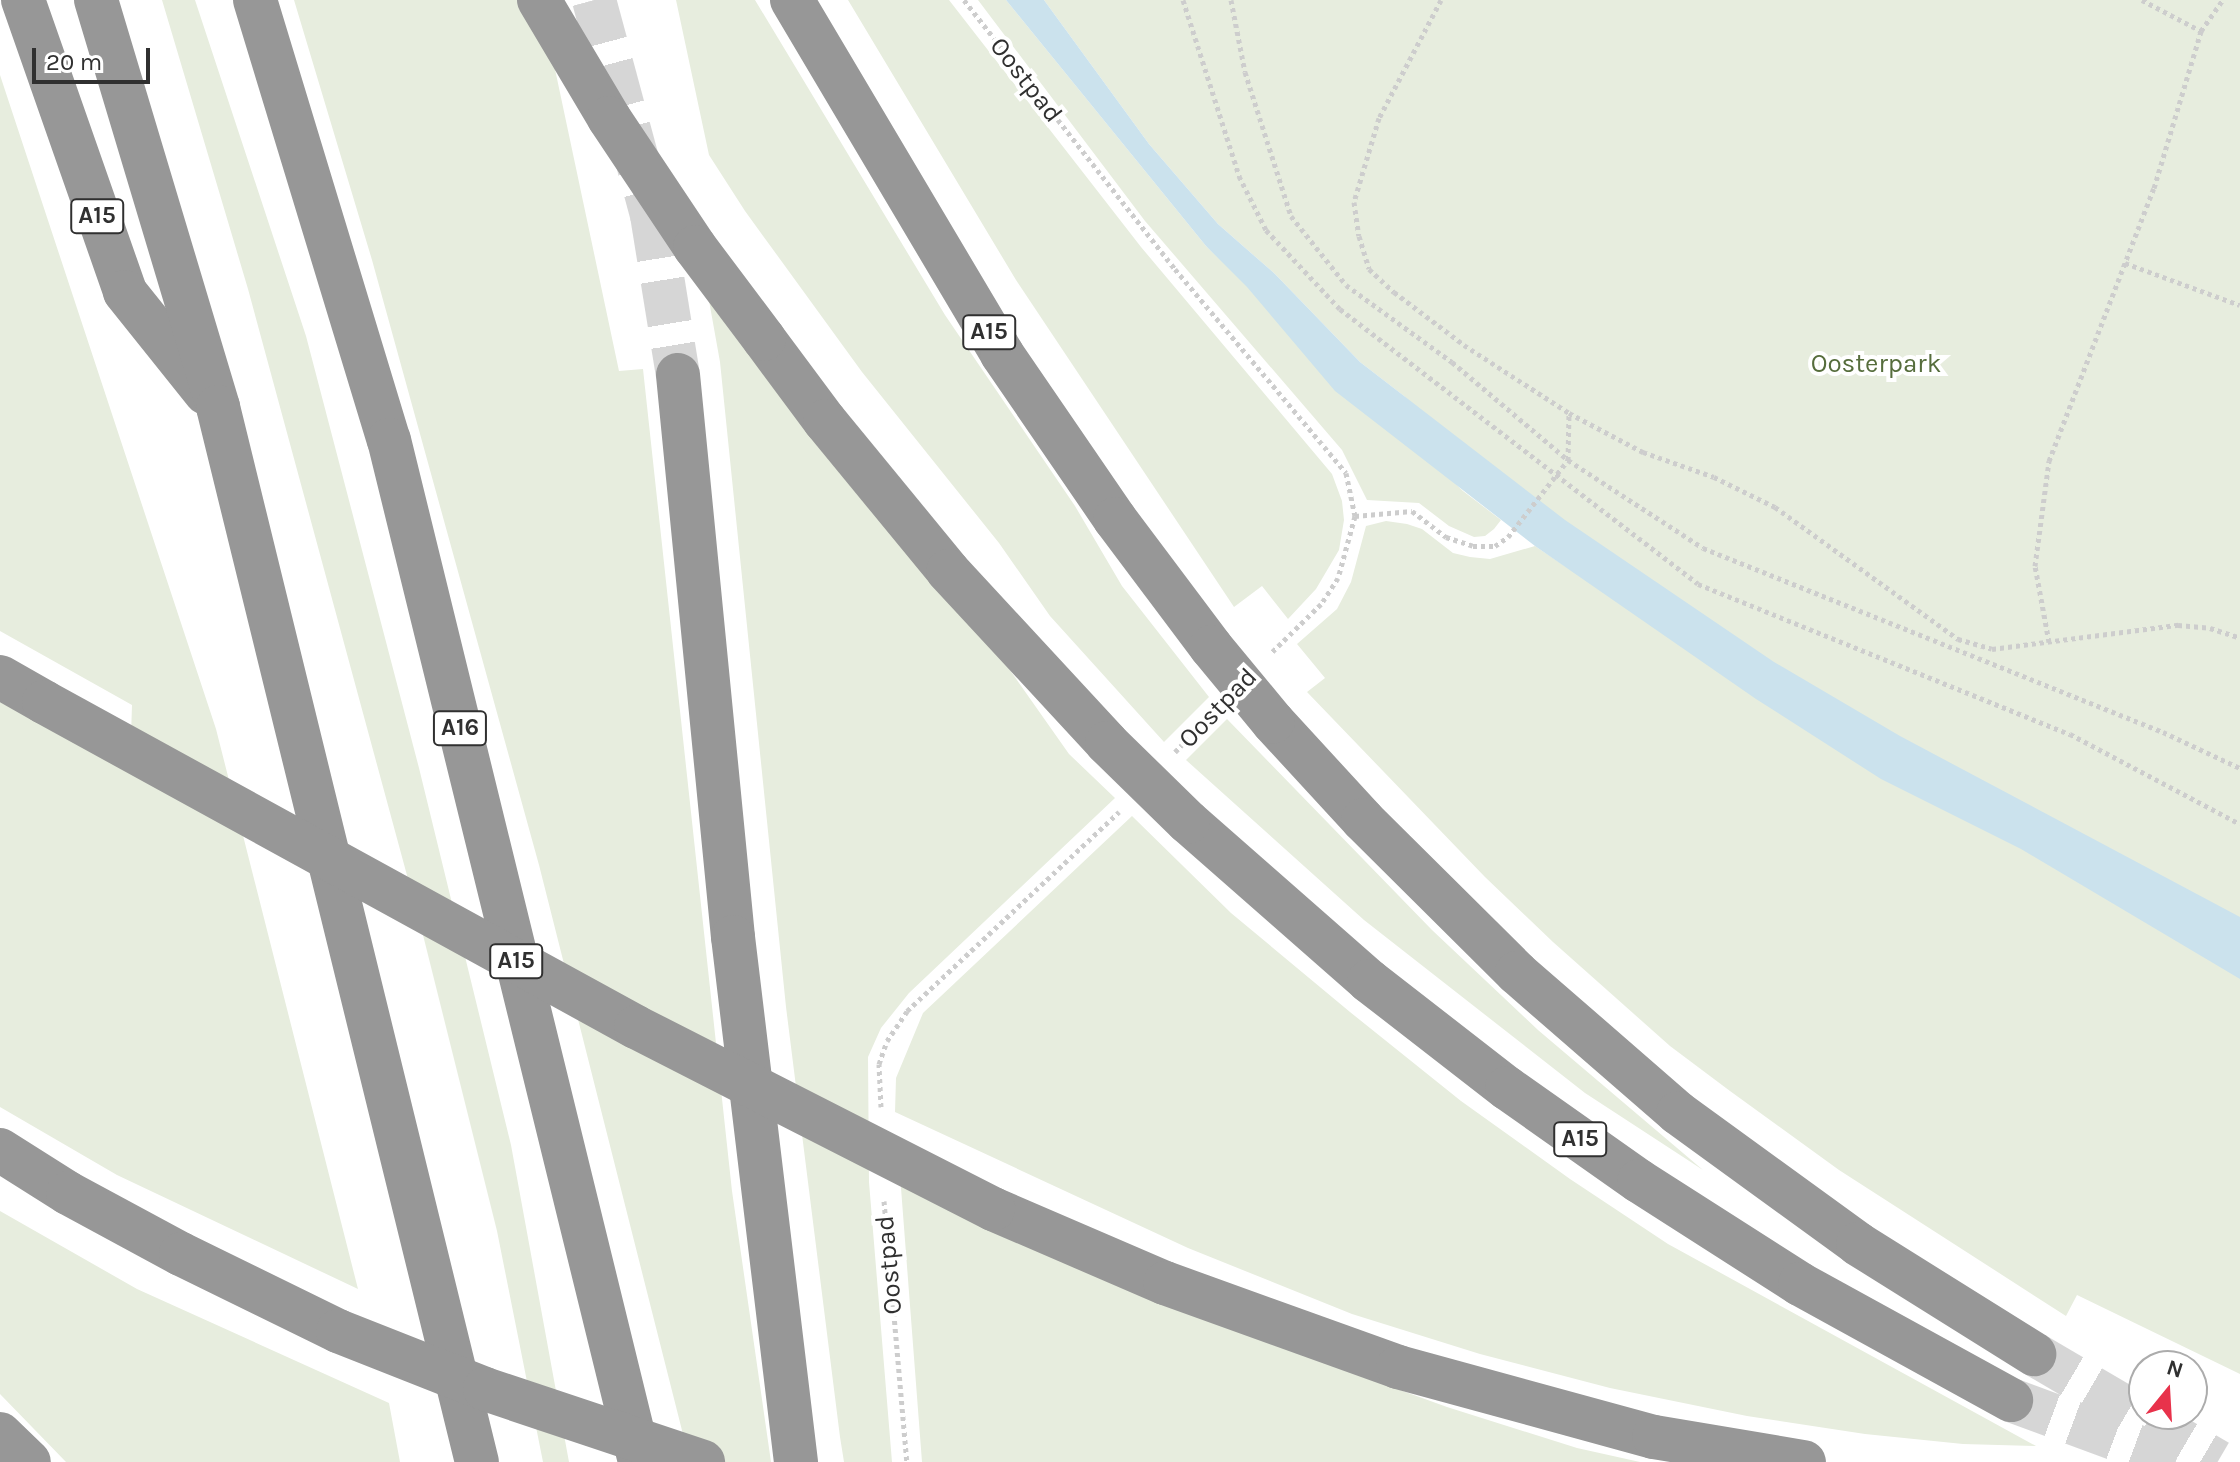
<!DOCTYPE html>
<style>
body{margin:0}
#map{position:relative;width:2240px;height:1462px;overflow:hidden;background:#fff;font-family:Karla,sans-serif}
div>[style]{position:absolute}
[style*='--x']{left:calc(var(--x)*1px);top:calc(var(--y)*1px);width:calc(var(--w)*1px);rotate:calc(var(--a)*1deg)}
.green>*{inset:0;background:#e7edde}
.water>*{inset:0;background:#cbe2ed}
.highway-tunnel>*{height:44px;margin-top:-22px;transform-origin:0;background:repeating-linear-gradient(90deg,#d6d6d6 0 44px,transparent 0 66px)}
.path>*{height:5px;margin-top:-2.5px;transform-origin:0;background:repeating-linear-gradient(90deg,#cdcdcd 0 4px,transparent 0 8px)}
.highway>*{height:44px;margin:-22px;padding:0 22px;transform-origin:22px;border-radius:22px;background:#979797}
.highway-bridge>*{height:44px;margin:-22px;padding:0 22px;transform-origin:22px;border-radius:22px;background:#979797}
span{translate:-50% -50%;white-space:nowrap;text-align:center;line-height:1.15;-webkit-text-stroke:8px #fff;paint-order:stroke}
.shield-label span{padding:2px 6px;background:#fff;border:2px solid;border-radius:6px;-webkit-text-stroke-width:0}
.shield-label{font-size:24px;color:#303030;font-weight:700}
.street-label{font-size:26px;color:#303030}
.park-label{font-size:26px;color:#566d3c}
.north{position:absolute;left:2128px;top:1350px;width:80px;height:80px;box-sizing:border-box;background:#fff;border:2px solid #acacac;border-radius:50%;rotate:18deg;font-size:22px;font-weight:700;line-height:32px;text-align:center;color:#303030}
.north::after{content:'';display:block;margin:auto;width:28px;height:36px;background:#e8324b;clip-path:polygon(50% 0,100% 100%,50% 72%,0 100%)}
.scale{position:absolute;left:32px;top:48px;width:118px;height:36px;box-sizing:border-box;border:4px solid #303030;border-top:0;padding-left:10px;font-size:24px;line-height:28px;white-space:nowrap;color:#303030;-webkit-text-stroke:6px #fff;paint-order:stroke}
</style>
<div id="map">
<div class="green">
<i style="clip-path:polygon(162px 0,195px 0,306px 336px,419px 768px,511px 1145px,569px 1462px,543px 1462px,497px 1231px,421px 927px,248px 289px)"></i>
<i style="clip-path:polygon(294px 0,520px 0,552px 55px,619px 371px,643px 369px,732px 1191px,771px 1462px,690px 1462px,539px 865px,372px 260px)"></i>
<i style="clip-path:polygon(676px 0,755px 0,945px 315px,1075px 506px,1122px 586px,1209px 697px,1164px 742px,1050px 616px,999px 543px,862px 372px,745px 211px,709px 155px)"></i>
<i style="clip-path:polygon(848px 0,949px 0,1141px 247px,1332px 474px,1342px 501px,1344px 520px,1339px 550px,1316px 589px,1288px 619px,1262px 586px,1234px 607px,1016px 280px)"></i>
<i style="clip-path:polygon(978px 0,1006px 0,1206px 246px,1463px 491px,1501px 520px,1494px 529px,1485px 536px,1474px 537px,1449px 526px,1419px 503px,1367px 500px,1342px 450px,1145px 221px)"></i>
<i style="clip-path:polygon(1044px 0,2240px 0,2240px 1374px,2077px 1295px,2066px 1316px,1839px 1170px,1730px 1091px,1670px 1046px,1553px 942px,1485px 877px,1307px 692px,1325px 678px,1297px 644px,1337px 609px,1351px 582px,1366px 526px,1386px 521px,1407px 524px,1422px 529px,1453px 553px,1470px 557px,1490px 559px,1535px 546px,1566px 567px,1404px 396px,1360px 362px,1275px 274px,1218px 224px,1149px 144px)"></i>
<i style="clip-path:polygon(0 75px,216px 729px,358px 1289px,117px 1175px,0 1107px,0 695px,130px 766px,132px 705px,0 631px)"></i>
<i style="clip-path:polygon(708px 295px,1007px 666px,1069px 754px,1115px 798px,909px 993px,881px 1028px,868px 1057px,869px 1182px,892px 1462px,844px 1462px,840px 1437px,786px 1007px,720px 362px)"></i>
<i style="clip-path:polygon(1227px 719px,1432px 930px,1538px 1030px,1703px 1170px,1585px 1093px,1364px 920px,1186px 760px)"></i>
<i style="clip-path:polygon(1132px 816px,1231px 913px,1350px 1012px,1461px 1101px,1570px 1179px,1668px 1244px,2036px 1446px,1963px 1444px,1865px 1434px,1747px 1416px,1610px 1388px,1480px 1354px,1352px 1314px,1188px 1248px,895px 1112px,896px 1078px,923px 1013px)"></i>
<i style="clip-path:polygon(900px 1175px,1306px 1356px,1447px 1407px,1577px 1448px,1640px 1462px,922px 1462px)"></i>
<i style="clip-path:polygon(0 1211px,137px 1289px,389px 1403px,400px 1462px,66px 1462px,0 1394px)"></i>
</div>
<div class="water">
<i style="clip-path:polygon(1006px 0,1044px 0,1149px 144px,1218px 224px,1275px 274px,1360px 362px,1565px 520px,1774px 662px,1900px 736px,2240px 917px,2240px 979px,2021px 849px,1881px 779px,1756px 699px,1535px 546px,1335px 391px,1247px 287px,1206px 246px)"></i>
</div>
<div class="highway-tunnel">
<i style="--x:594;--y:0;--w:223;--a:74.9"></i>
<i style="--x:652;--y:215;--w:162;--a:80.8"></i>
<i style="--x:2034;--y:1354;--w:213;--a:30.4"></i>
<i style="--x:2011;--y:1400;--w:176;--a:20.3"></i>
</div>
<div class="path">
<i style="--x:964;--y:0;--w:342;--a:51.9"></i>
<i style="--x:1175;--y:269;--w:266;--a:50"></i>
<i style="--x:1346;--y:473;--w:44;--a:78.2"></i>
<i style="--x:1355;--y:516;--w:64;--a:105.3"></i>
<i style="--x:1338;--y:578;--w:31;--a:123"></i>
<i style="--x:1321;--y:604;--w:71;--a:135.6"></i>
<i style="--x:1183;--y:0;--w:185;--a:72.3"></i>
<i style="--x:1239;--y:176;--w:60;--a:63.4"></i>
<i style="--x:1266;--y:230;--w:108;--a:46.9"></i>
<i style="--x:1340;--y:309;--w:451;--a:37.5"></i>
<i style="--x:1698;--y:584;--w:401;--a:22"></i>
<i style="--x:2070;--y:734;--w:192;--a:27.9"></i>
<i style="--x:1231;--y:0;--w:73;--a:79"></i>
<i style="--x:1245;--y:72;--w:151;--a:72.3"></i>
<i style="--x:1291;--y:216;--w:88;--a:51.4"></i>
<i style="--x:1346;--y:285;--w:131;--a:36"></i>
<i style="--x:1452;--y:362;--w:152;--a:40.2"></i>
<i style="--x:1568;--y:460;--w:161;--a:33.1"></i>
<i style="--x:1703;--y:548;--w:495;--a:21.8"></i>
<i style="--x:2163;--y:732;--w:85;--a:25.1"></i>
<i style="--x:1441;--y:0;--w:133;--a:117.7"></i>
<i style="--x:1379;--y:118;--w:88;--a:106.6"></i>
<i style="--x:1354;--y:202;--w:34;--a:82"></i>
<i style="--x:1359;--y:236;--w:34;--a:73"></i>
<i style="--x:1369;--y:269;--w:34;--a:43"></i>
<i style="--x:1394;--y:292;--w:88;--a:37.1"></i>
<i style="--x:1464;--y:345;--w:125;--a:32.9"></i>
<i style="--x:1569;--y:413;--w:84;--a:27.8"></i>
<i style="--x:1643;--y:452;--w:75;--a:19.4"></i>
<i style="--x:1714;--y:477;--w:68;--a:26.2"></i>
<i style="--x:1775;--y:507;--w:226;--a:35.8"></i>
<i style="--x:1958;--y:639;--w:35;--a:16"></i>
<i style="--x:1992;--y:649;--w:188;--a:-7.4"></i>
<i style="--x:2178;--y:625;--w:32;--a:5"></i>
<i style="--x:2210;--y:628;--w:32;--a:18"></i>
<i style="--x:2142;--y:0;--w:67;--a:27.7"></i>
<i style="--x:2125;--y:263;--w:122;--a:20.1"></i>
<i style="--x:1355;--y:516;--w:57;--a:-5"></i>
<i style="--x:1412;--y:511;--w:43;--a:37.4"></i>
<i style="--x:1446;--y:537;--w:28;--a:18"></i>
<i style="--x:1473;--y:546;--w:22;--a:0"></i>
<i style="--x:1495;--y:546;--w:16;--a:-35"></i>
<i style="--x:1508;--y:537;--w:98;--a:-52.1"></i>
<i style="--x:1568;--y:460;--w:47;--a:-88.8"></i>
<i style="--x:2049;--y:642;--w:77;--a:-100.4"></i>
<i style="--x:2035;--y:566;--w:106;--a:-82.4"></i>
<i style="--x:2049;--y:461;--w:292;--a:-69"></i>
<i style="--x:2154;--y:188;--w:164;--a:-73.3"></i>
<i style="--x:2201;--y:31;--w:38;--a:-55"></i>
<i style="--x:1175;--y:752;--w:54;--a:-46.5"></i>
<i style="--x:881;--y:1107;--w:43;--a:-92.7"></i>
<i style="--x:879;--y:1064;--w:24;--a:-71"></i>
<i style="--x:887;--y:1041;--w:36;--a:-56"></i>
<i style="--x:907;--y:1011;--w:291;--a:-43.2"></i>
<i style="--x:884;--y:1201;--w:262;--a:85"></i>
</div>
<div class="highway">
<i style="--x:23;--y:0;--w:309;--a:70.7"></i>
<i style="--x:125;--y:292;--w:129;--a:51.3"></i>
<i style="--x:96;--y:0;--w:425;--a:73.3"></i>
<i style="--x:218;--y:407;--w:1086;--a:76.21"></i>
<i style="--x:255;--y:0;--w:460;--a:73.1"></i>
<i style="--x:389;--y:440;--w:1052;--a:76.2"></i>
<i style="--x:792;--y:0;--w:412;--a:59.3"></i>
<i style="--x:1002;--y:354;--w:200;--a:55.6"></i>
<i style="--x:1115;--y:519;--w:160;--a:53.1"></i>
<i style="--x:764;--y:339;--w:102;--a:53.4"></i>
<i style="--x:825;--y:421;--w:194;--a:50.6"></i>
<i style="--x:948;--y:571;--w:234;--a:47.2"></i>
<i style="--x:678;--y:375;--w:565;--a:84.41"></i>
<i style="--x:733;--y:937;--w:529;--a:83.16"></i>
<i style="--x:0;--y:677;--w:51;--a:29.6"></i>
<i style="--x:1273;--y:722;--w:133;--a:47.4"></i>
<i style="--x:1363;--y:820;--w:217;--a:44.8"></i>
<i style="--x:1517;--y:973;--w:213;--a:41"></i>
<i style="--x:1678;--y:1113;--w:223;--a:36"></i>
<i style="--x:1858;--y:1244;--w:208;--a:32"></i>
<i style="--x:1188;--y:822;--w:241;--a:41.3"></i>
<i style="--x:1369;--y:981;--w:175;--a:37.8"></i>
<i style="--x:1507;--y:1088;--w:161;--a:35.2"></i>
<i style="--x:1639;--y:1181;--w:191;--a:32.6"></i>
<i style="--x:1800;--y:1284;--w:241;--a:28.8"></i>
<i style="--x:0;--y:1150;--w:80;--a:32.3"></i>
<i style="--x:68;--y:1193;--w:128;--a:28.4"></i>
<i style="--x:993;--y:1209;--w:187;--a:23.3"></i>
<i style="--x:1165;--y:1283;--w:248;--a:19.8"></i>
<i style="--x:1398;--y:1367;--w:265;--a:15.3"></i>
<i style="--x:1654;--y:1437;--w:152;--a:9.5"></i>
<i style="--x:0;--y:1434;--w:40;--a:44"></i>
</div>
<div class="highway-bridge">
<i style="--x:539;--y:0;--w:137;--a:59.3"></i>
<i style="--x:609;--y:118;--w:155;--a:56.3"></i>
<i style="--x:695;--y:247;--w:115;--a:53.1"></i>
<i style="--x:1211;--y:647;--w:97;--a:50.4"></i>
<i style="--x:44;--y:702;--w:675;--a:28.77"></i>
<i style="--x:636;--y:1027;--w:401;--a:27"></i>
<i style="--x:1107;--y:743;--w:113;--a:44.3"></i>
<i style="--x:181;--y:1254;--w:175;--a:26.1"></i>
<i style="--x:338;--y:1331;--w:158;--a:21.5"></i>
<i style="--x:485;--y:1389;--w:230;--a:18.5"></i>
</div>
<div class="shield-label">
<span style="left:97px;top:216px">A15</span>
<span style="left:989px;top:332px">A15</span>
<span style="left:460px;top:728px">A16</span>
<span style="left:516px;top:961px">A15</span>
<span style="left:1580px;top:1139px">A15</span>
</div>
<div class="street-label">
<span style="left:1026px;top:80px;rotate:52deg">Oostpad</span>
<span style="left:1218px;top:708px;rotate:-46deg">Oostpad</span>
<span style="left:889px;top:1265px;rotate:-95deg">Oostpad</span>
</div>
<div class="park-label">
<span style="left:1876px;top:364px">Oosterpark</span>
</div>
<div class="north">N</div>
<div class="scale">20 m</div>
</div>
